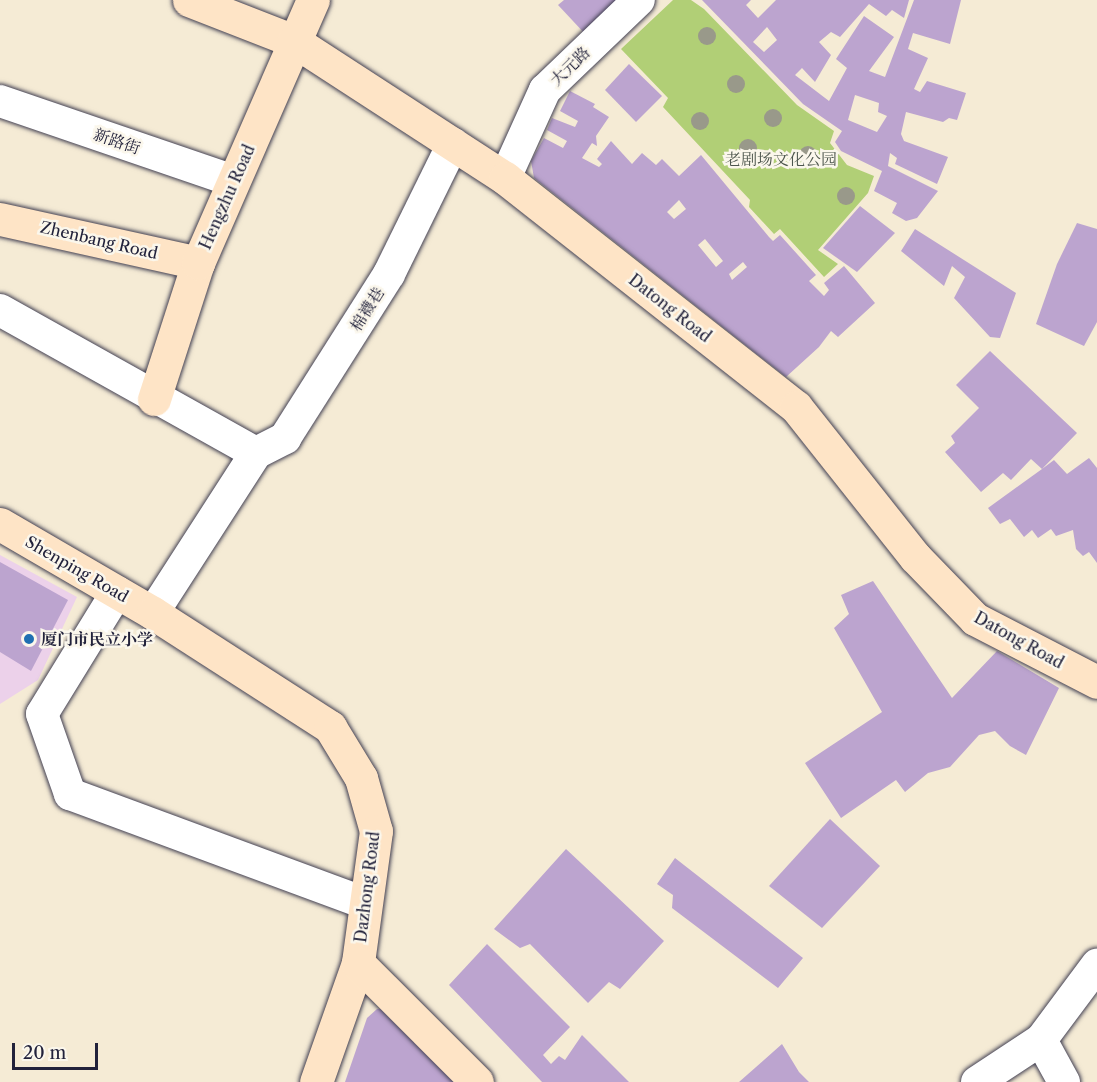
<!DOCTYPE html>
<meta charset="utf-8">
<style>
body{margin:0}
#map{position:relative;width:1097px;height:1082px;overflow:hidden;background:#f5ebd5;font-family:"Libre Caslon Text","Noto Serif SC",serif}
div>[style]{position:absolute}
[style*='--x']{left:calc(var(--x)*1px);top:calc(var(--y)*1px);width:calc(var(--w)*1px);rotate:calc(var(--a)*1deg)}
.built>*{inset:0;background:#ecd1ea}
.green>*{inset:0;background:#b1cf76}
.building>*{inset:0;background:#bca4cf}
.roads{filter:drop-shadow(0 0 2px #424052) drop-shadow(0 0 2px #424052)}
.street>*{height:32px;margin:-16px;padding:0 16px;transform-origin:16px;border-radius:16px;background:#fff}
.secondary>*{height:33px;margin:-16.5px;padding:0 16.5px;transform-origin:16.5px;border-radius:16.5px;background:#fee4c6}
.trees>*{width:18px;height:18px;margin:-9px;border-radius:50%;background:#99998a}
.dots>*{width:16px;height:16px;translate:-50% -50%;box-sizing:border-box;border:3px solid #fbf7ec;border-radius:50%}
span{translate:-50% -50%;white-space:nowrap;text-align:center;line-height:1.15;-webkit-text-stroke:5px #fbf7ec;paint-order:stroke}
.street-label{font-size:16px;color:#22223b}
.park-label{font-size:16px;color:#4d564d}
.poi-label{font-size:16px;color:#22223b;font-weight:700}
.left{translate:0 -50%;text-align:left}
.scale{position:absolute;left:12px;top:1043px;width:86px;height:27px;box-sizing:border-box;border:3px solid #22223b;border-top:0;padding-left:8px;font-size:18px;line-height:21px;white-space:nowrap;color:#22223b;-webkit-text-stroke:4px #fbf7ec;paint-order:stroke}
</style>
<div id="map">
<div class="built">
<i style="clip-path:polygon(0 555px,77px 597px,38px 680px,0 704px)"></i>
</div>
<div class="green">
<i style="clip-path:polygon(673px 0,691px 0,704px 9px,797px 105px,834px 131px,830px 143px,847px 165px,874px 176px,868px 193px,818px 250px,838px 264px,824px 277px,780px 229px,774px 234px,749px 207px,750px 200px,663px 107px,668px 98px,621px 49px)"></i>
</div>
<div class="building">
<i style="clip-path:polygon(564px 0,625px 0,587px 36px,558px 5px)"></i>
<i style="clip-path:polygon(evenodd,702px 0,751px 0,746px 5px,758px 18px,776px 0,909px 0,904px 18px,892px 10px,886px 16px,869px 4px,840px 37px,831px 32px,819px 42px,831px 55px,815px 82px,802px 68px,795px 75px,829px 101px,847px 68px,836px 59px,864px 16px,894px 37px,869px 71px,885px 77px,914px 0,961px 0,950px 44px,913px 33px,908px 49px,928px 58px,914px 89px,920px 92px,927px 81px,966px 93px,957px 120px,949px 118px,943px 122px,906px 112px,901px 134px,904px 141px,948px 157px,937px 184px,895px 164px,897px 158px,890px 153px,888px 166px,938px 191px,917px 218px,906px 221px,892px 213px,897px 203px,874px 191px,882px 171px,841px 151px,835px 142px,842px 131px,803px 104px,702px 0,767px 27px,777px 40px,764px 52px,753px 42px,767px 27px,702px 0,855px 95px,879px 103px,878px 112px,887px 116px,877px 132px,848px 120px,855px 95px)"></i>
<i style="clip-path:polygon(629px 64px,662px 96px,636px 122px,605px 90px)"></i>
<i style="clip-path:polygon(evenodd,570px 91px,595px 104px,593px 107px,609px 117px,596px 136px,597px 146px,592px 143px,582px 158px,599px 167px,602px 164px,597px 159px,611px 141px,632px 164px,642px 153px,656px 165px,662px 159px,679px 176px,701px 155px,769px 237px,773px 241px,780px 235px,816px 275px,809px 281px,824px 296px,829px 290px,824px 283px,844px 266px,875px 303px,838px 337px,831px 331px,819px 347px,786px 377px,534px 178px,531px 161px,544px 138px,563px 148px,567px 141px,547px 130px,552px 118px,575px 127px,578px 121px,560px 111px,570px 91px,679px 200px,686px 209px,674px 219px,667px 212px,679px 200px,570px 91px,705px 239px,723px 261px,716px 267px,698px 245px,705px 239px,570px 91px,743px 262px,747px 267px,732px 280px,729px 274px,743px 262px)"></i>
<i style="clip-path:polygon(860px 206px,895px 233px,857px 272px,823px 248px)"></i>
<i style="clip-path:polygon(1077px 223px,1097px 229px,1097px 322px,1084px 346px,1036px 324px,1057px 264px)"></i>
<i style="clip-path:polygon(915px 229px,1016px 293px,1000px 338px,990px 337px,954px 298px,965px 277px,952px 266px,944px 286px,901px 251px)"></i>
<i style="clip-path:polygon(990px 351px,1077px 433px,1042px 469px,1054px 460px,1067px 474px,1089px 458px,1097px 468px,1097px 563px,1089px 552px,1083px 556px,1076px 549px,1073px 530px,1056px 536px,1051px 529px,1038px 538px,1032px 530px,1024px 537px,1010px 519px,1000px 524px,988px 508px,1042px 469px,1031px 459px,1011px 480px,1003px 473px,981px 492px,945px 452px,955px 443px,951px 436px,979px 408px,956px 385px)"></i>
<i style="clip-path:polygon(0 562px,68px 600px,31px 671px,0 652px)"></i>
<i style="clip-path:polygon(873px 581px,952px 698px,997px 651px,1059px 688px,1026px 755px,1010px 746px,995px 731px,979px 735px,950px 767px,928px 773px,905px 792px,896px 780px,841px 818px,805px 763px,882px 712px,834px 628px,849px 614px,841px 595px)"></i>
<i style="clip-path:polygon(830px 819px,880px 866px,822px 928px,769px 886px)"></i>
<i style="clip-path:polygon(566px 849px,664px 941px,620px 989px,609px 982px,588px 1003px,530px 944px,520px 948px,494px 929px)"></i>
<i style="clip-path:polygon(675px 858px,803px 958px,778px 988px,672px 908px,673px 895px,657px 884px)"></i>
<i style="clip-path:polygon(487px 944px,570px 1027px,543px 1055px,551px 1064px,559px 1056px,565px 1060px,582px 1035px,629px 1082px,542px 1082px,449px 985px)"></i>
<i style="clip-path:polygon(389px 1008px,467px 1082px,345px 1082px,367px 1018px,377px 1009px)"></i>
<i style="clip-path:polygon(782px 1044px,799px 1072px,809px 1082px,739px 1082px)"></i>
</div>
<div class="roads">
<div class="street">
<i style="--x:0;--y:101;--w:247;--a:18.9"></i>
<i style="--x:505;--y:178;--w:97;--a:-65.6"></i>
<i style="--x:545;--y:90;--w:130;--a:-43.8"></i>
<i style="--x:0;--y:310;--w:293;--a:29.2"></i>
<i style="--x:256;--y:453;--w:190;--a:122.8"></i>
<i style="--x:256;--y:453;--w:33;--a:-27"></i>
<i style="--x:285;--y:438;--w:194;--a:-57.6"></i>
<i style="--x:389;--y:274;--w:145;--a:-63.8"></i>
<i style="--x:117;--y:592;--w:143;--a:121.6"></i>
<i style="--x:42;--y:714;--w:85;--a:70.7"></i>
<i style="--x:70;--y:794;--w:314;--a:20.3"></i>
<i style="--x:1041;--y:1040;--w:48;--a:61.3"></i>
<i style="--x:977;--y:1082;--w:77;--a:-33.3"></i>
<i style="--x:1041;--y:1040;--w:94;--a:-53.3"></i>
</div>
<div class="secondary">
<i style="--x:189;--y:0;--w:113;--a:21.3"></i>
<i style="--x:294;--y:41;--w:252;--a:33"></i>
<i style="--x:505;--y:178;--w:370;--a:38.2"></i>
<i style="--x:796;--y:407;--w:191;--a:51.6"></i>
<i style="--x:915;--y:557;--w:86;--a:45.9"></i>
<i style="--x:975;--y:619;--w:137;--a:27.3"></i>
<i style="--x:0;--y:219;--w:203;--a:12.5"></i>
<i style="--x:154;--y:399;--w:143;--a:-72.1"></i>
<i style="--x:198;--y:263;--w:287;--a:-66.4"></i>
<i style="--x:0;--y:524;--w:177;--a:30.2"></i>
<i style="--x:153;--y:613;--w:211;--a:32.8"></i>
<i style="--x:330;--y:727;--w:60;--a:58.7"></i>
<i style="--x:361;--y:778;--w:55;--a:74.2"></i>
<i style="--x:376;--y:831;--w:133;--a:97.8"></i>
<i style="--x:358;--y:963;--w:126;--a:109.4"></i>
<i style="--x:358;--y:963;--w:168;--a:45"></i>
</div>
</div>
<div class="trees">
<i style="left:707px;top:36px"></i>
<i style="left:736px;top:84px"></i>
<i style="left:773px;top:118px"></i>
<i style="left:700px;top:121px"></i>
<i style="left:748px;top:148px"></i>
<i style="left:808px;top:155px"></i>
<i style="left:846px;top:196px"></i>
</div>
<div class="dots">
<i style="left:29px;top:639px;background:#1f6fb2"></i>
</div>
<div class="street-label">
<span style="left:570px;top:66px;rotate:-44deg">大元路</span>
<span style="left:117px;top:141px;rotate:19deg">新路街</span>
<span style="left:227px;top:197px;rotate:-66deg">Hengzhu Road</span>
<span style="left:99px;top:240px;rotate:13deg">Zhenbang Road</span>
<span style="left:670px;top:308px;rotate:38deg">Datong Road</span>
<span style="left:367px;top:309px;rotate:-58deg">棉襪巷</span>
<span style="left:77px;top:569px;rotate:30deg">Shenping Road</span>
<span style="left:1019px;top:640px;rotate:29deg">Datong Road</span>
<span style="left:367px;top:887px;rotate:-83deg">Dazhong Road</span>
</div>
<div class="park-label">
<span style="left:781px;top:159px">老剧场文化公园</span>
</div>
<div class="poi-label">
<span class="left" style="left:41px;top:639px">厦门市民立小学</span>
</div>
<div class="scale">20 m</div>
</div>
